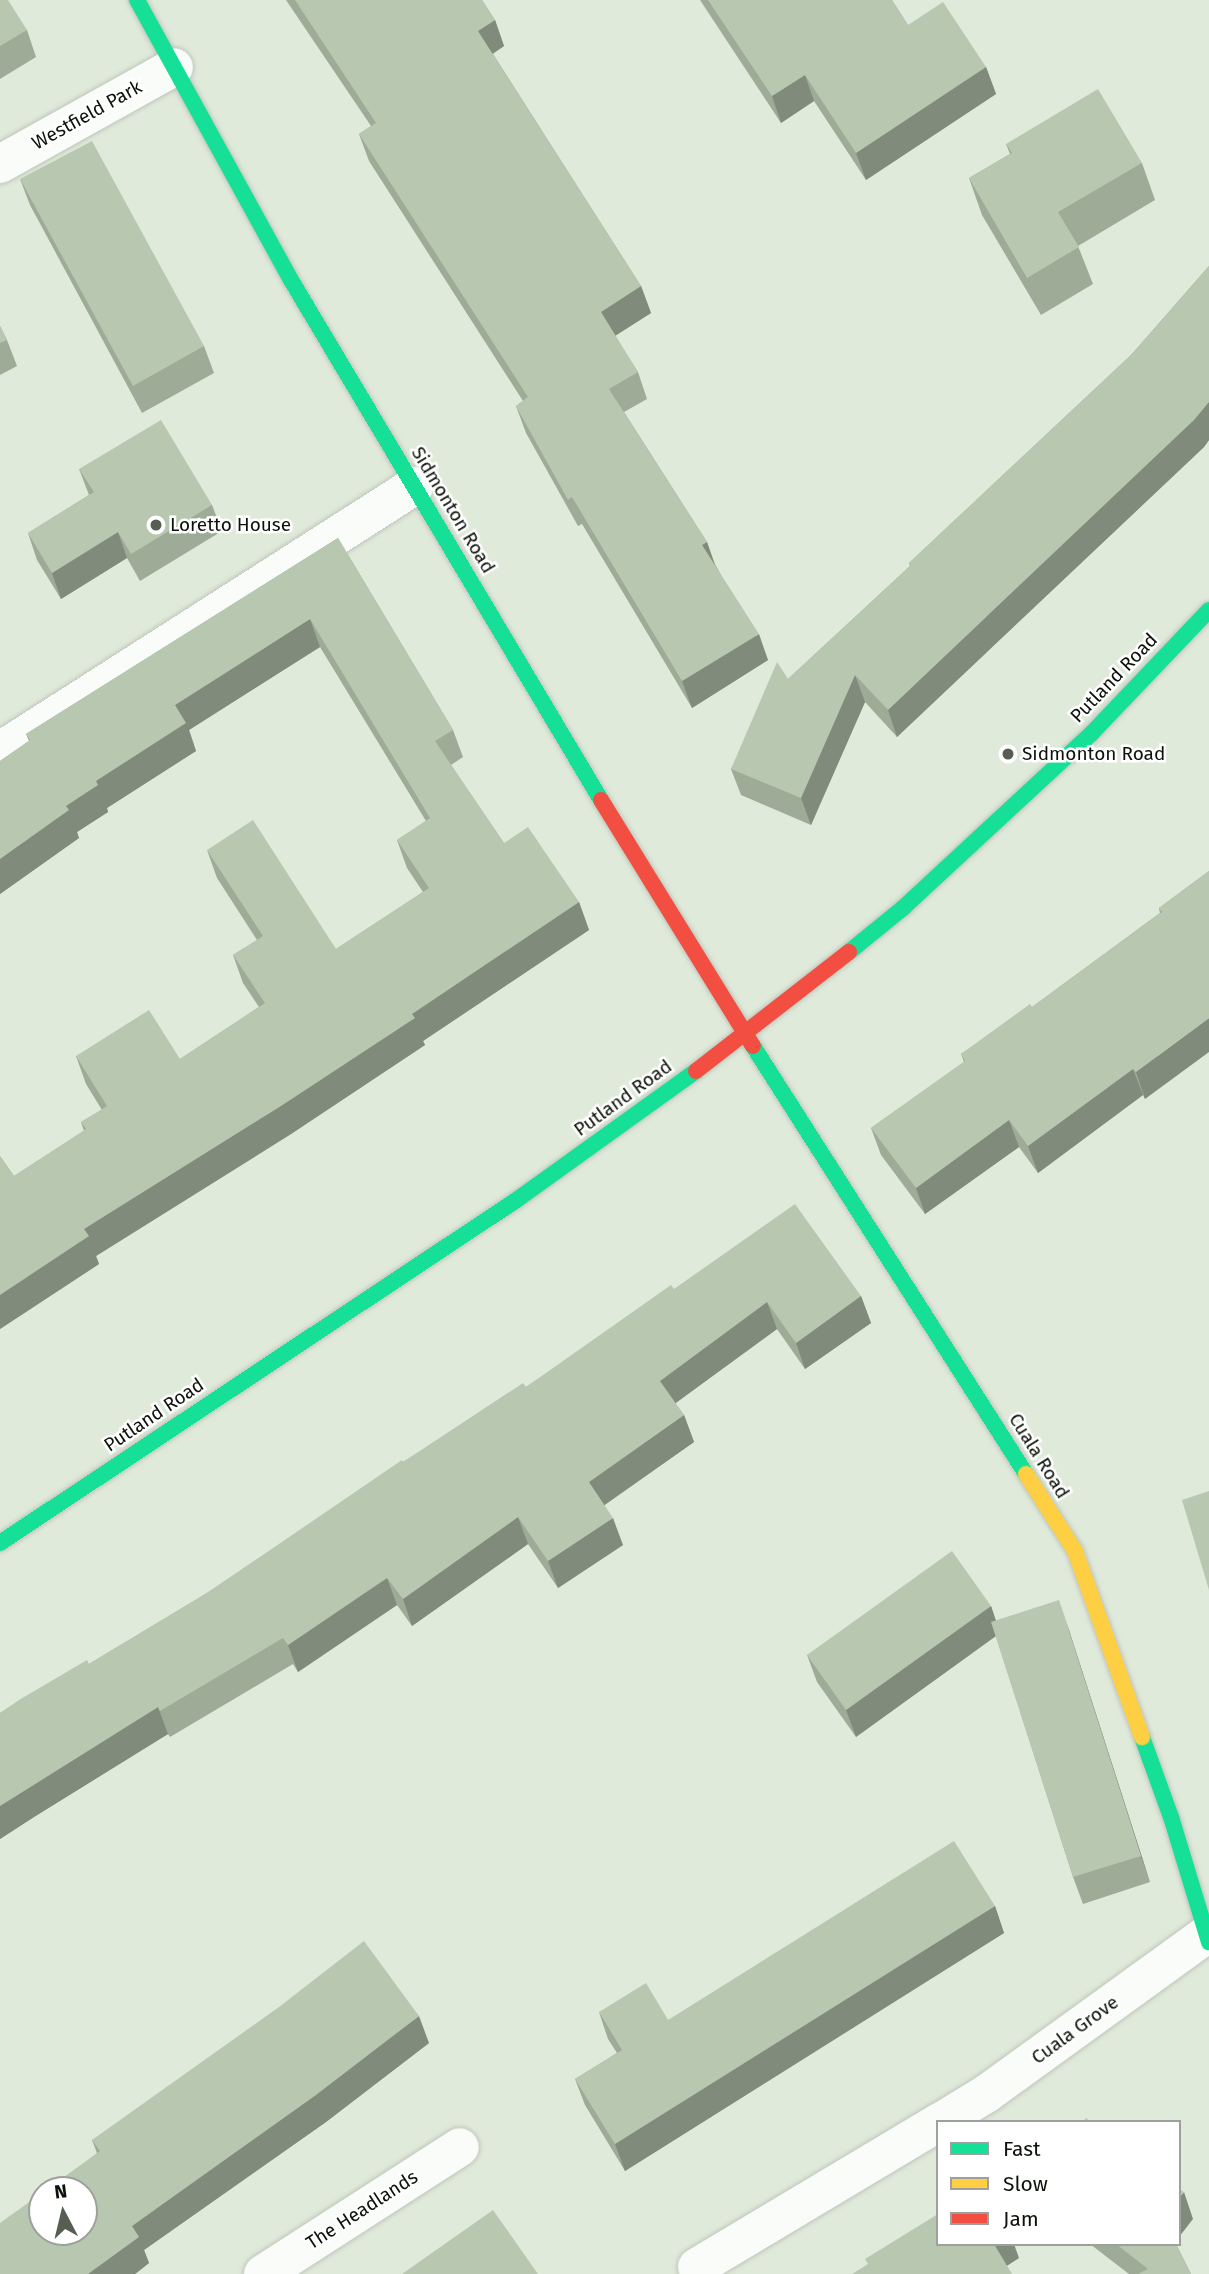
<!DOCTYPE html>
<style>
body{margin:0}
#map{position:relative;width:1209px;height:2274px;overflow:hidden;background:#e0eadb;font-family:"Fira Sans",sans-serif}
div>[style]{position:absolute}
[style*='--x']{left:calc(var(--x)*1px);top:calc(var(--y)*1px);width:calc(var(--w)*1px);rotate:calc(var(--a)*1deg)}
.roads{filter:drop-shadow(0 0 2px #bec6ba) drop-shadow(0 0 2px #bec6ba)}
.street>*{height:38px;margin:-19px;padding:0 19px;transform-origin:19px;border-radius:19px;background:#fafcfa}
.fast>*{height:16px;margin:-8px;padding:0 8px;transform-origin:8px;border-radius:8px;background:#16e098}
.slow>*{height:16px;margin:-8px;padding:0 8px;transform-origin:8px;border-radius:8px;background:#ffcf43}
.jam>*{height:16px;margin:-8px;padding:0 8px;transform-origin:8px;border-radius:8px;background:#f24e42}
.wall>*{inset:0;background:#9dab97}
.shaded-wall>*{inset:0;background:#808b7b}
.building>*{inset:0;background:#b7c7b0}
.dots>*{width:19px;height:19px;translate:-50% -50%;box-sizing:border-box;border:4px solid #fff;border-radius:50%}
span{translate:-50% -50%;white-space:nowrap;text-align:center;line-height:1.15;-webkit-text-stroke:5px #fff;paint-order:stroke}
.street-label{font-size:19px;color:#0c1209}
.poi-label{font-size:19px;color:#0c1209}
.left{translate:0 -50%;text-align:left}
.legend{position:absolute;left:936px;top:2120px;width:245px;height:126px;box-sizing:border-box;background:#fff;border:2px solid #9ea09d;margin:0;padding:9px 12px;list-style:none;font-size:21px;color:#0c1209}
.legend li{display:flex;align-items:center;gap:14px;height:35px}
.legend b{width:35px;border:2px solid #9ea09d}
.north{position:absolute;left:28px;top:2176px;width:70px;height:70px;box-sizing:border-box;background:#fff;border:2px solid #9ea09d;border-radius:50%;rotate:353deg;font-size:19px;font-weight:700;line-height:28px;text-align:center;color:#0c1209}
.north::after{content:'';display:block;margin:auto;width:24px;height:32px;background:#565e52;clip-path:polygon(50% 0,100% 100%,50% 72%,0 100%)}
</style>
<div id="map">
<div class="roads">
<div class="street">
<i style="--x:0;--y:164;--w:199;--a:-29.1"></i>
<i style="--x:0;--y:751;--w:492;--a:-32.6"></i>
<i style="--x:940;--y:2122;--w:54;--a:-31.3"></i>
<i style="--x:986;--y:2094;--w:273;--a:-35.9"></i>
<i style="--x:697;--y:2267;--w:281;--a:-30.9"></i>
<i style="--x:263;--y:2274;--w:234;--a:-32.8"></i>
</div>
<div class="fast">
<i style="--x:137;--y:0;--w:320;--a:61.2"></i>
<i style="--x:291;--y:280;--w:605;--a:59.2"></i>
<i style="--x:849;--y:952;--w:70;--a:-39.2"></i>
<i style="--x:903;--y:908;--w:256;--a:-42.8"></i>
<i style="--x:1091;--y:734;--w:171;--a:-46.4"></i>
<i style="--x:753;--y:1046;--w:508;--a:57.47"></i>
<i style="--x:0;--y:1543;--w:618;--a:-33.59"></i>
<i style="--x:515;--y:1201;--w:223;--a:-35.7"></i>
<i style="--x:1142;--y:1737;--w:85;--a:70.1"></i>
<i style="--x:1171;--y:1817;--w:131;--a:73.1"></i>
</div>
<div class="slow">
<i style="--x:1026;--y:1474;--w:91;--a:57.5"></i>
<i style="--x:1075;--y:1551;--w:198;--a:70.2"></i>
</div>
<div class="jam">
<i style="--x:601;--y:800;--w:289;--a:58.3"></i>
<i style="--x:696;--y:1071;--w:194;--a:-37.9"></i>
</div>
</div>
<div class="wall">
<i style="clip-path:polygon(0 0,27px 30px,36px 57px,0 79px)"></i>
<i style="clip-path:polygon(286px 0,482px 0,495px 20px,504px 46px,493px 54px,641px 286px,651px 313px,615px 336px,638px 372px,647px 399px,624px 412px,707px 542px,715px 564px,768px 660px,692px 708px,582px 524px,578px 526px,526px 433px,516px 406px,523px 401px,369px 161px,359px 134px,371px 126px)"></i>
<i style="clip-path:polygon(700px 0,892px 0,908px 25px,986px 67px,996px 94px,866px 180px,814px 101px,781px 123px)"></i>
<i style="clip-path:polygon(1006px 144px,1142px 163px,1155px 200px,1078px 246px,1093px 284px,1041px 315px,982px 215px,969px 178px,1010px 154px)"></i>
<i style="clip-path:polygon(20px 179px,204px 346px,214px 373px,142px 413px,30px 205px)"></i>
<i style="clip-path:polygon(1209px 266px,1209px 440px,1204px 447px,897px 737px,865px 702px,811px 825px,741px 795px,731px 769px,788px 679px,910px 566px,909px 563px,1131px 355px)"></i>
<i style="clip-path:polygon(0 326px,7px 340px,17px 366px,0 375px)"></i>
<i style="clip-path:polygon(79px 469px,212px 505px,222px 531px,140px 581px,127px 558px,61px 599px,37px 560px,28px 533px,89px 495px)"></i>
<i style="clip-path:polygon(338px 538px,453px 730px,463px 757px,451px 765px,504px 843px,579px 902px,589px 930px,423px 1041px,425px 1045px,291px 1134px,96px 1256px,99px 1264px,0 1329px,0 1156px,14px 1176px,84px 1131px,81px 1122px,102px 1110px,86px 1084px,76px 1056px,180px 1059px,259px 1007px,243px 983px,233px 955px,257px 940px,217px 878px,207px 850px,336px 949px,423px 892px,407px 868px,397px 840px,426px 821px,320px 647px,189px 730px,196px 751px,107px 808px,108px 812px,77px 832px,79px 838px,0 894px,0 761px,29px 741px,26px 734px)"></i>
<i style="clip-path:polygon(1209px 871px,1145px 1099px,1143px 1095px,1038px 1173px,1019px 1147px,925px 1214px,881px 1155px,871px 1128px,964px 1062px,961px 1054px,1032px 1007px,1160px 913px,1159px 908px)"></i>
<i style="clip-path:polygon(674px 1289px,861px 1296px,871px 1323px,805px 1369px,777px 1329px,675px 1403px,684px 1415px,694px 1442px,604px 1505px,623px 1545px,558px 1588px,528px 1544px,412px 1626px,397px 1605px,298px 1672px,293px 1664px,170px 1737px,168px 1734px,34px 1817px,0 1839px,0 1713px,89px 1664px,207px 1593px,403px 1462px,526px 1387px)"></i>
<i style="clip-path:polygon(991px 1606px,996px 1621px,1068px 1627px,1150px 1882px,1083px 1904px,1073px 1877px,996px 1636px,856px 1737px,817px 1682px,807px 1655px)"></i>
<i style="clip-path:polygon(995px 1906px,1004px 1933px,625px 2171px,585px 2105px,575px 2079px,617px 2053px,608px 2039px,599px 2012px,668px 2020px)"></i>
<i style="clip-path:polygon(429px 2043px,326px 2122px,144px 2250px,149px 2263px,135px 2274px,0 2274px,97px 2153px,92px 2140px)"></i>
<i style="clip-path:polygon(1090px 2244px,1176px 2244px,1191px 2274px,1129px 2274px)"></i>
</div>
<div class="shaded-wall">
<i style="clip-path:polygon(495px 20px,504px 46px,487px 57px,478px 31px)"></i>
<i style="clip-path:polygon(986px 67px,996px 94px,866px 180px,856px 153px)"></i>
<i style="clip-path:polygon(805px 75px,814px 101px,781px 123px,772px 96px)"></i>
<i style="clip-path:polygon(641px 286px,651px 313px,610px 339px,601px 312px)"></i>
<i style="clip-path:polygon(1209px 402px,1209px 440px,1204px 447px,897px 737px,888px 710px)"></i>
<i style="clip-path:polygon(118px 532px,127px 558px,61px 599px,52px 573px)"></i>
<i style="clip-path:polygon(707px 542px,716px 569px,702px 545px)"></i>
<i style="clip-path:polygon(310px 619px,320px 647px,189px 730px,196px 751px,107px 808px,108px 812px,77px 832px,79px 838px,0 894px,0 859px,96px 781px,175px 705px)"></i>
<i style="clip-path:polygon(759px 634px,768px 660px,692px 708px,682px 681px)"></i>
<i style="clip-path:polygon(855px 675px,865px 702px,811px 825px,801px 798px)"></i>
<i style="clip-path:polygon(579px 902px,589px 930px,423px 1041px,425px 1045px,291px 1134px,96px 1256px,99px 1264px,0 1329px,0 1295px,84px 1229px,412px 1014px)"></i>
<i style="clip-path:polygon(1209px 1018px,1209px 1052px,1145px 1099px,1136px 1072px)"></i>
<i style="clip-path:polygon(1133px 1069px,1143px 1095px,1038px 1173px,1028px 1146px)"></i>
<i style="clip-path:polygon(1009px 1120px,1019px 1147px,925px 1214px,916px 1188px)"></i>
<i style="clip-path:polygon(861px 1296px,871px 1323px,805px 1369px,796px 1343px)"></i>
<i style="clip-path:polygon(767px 1302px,777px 1329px,669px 1408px,660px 1381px)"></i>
<i style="clip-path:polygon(684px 1415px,694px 1442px,599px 1509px,589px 1482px)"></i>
<i style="clip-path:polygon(518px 1517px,528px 1544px,412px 1626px,403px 1599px)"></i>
<i style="clip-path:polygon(613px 1518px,623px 1545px,558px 1588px,548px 1561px)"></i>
<i style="clip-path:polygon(387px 1578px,397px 1605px,298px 1672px,288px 1645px)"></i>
<i style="clip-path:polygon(1059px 1600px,1068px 1627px,1150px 1882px,1141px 1856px)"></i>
<i style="clip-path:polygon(991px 1606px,1000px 1633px,856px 1737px,846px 1710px)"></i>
<i style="clip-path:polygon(158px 1707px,168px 1734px,34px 1817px,0 1839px,0 1806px)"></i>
<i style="clip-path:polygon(995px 1906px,1004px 1933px,625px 2171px,615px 2144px)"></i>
<i style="clip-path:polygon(419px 2016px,429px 2043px,326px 2122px,144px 2250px,149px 2263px,135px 2274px,88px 2274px,132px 2226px)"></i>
<i style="clip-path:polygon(1184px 2192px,1193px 2219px,1179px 2237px,1179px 2198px)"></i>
<i style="clip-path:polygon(993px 2244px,1014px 2244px,1019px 2258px,1002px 2269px)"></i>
</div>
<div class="building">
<i style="clip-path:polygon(0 0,8px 0,27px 30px,0 46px)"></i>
<i style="clip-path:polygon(295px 0,482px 0,495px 20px,478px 31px,641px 286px,601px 312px,638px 372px,609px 389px,707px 542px,702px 545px,759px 634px,682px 681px,572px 497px,568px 500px,516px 406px,528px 397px,359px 134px,376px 123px)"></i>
<i style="clip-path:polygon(708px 0,892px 0,908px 25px,943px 2px,986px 67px,856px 153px,805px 75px,772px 96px)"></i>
<i style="clip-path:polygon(1098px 89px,1142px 163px,1058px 212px,1079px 247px,1027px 278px,969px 178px,1012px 153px,1006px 144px)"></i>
<i style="clip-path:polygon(92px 141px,204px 346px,133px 386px,20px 179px)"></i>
<i style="clip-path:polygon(1209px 266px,1209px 402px,1194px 420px,888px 710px,855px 675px,801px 798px,731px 769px,777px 662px,788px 679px,911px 565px,909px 563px,1131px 355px)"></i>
<i style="clip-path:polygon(0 326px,7px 340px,0 343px)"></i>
<i style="clip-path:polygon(161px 420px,212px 505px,131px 554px,118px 532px,52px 573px,28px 533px,94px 492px,79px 469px)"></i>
<i style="clip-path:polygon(338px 538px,453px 730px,435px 741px,504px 843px,528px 827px,579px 902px,412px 1014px,415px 1018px,281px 1106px,84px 1229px,89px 1236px,0 1295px,0 1156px,14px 1176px,86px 1129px,81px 1122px,107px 1106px,76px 1056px,149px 1010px,180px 1059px,265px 1003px,233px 955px,263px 936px,207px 850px,253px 820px,336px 949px,429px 888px,397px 840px,430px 818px,310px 619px,175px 705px,186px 723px,96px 781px,98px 785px,66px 806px,69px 810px,0 859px,0 761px,30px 740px,26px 734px)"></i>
<i style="clip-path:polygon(1209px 871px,1209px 1018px,1136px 1072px,1133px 1069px,1028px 1146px,1009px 1120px,916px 1188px,871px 1128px,965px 1061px,961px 1054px,1030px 1004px,1032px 1007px,1162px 912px,1159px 908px)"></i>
<i style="clip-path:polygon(795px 1204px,861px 1296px,796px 1343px,767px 1302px,660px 1381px,684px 1415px,589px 1482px,613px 1518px,548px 1561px,518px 1517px,403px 1599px,387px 1578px,288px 1645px,283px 1638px,160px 1711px,158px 1707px,0 1806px,0 1713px,19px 1700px,87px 1660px,89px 1664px,207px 1593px,402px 1460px,403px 1462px,523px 1383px,526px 1387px,671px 1285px,674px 1289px)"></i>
<i style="clip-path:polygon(1209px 1491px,1209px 1590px,1182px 1500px)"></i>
<i style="clip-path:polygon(952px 1551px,991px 1606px,846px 1710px,807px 1655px)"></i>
<i style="clip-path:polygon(1059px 1600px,1141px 1856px,1073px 1877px,991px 1622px)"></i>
<i style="clip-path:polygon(954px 1841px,995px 1906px,615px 2144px,575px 2079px,622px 2050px,599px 2012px,646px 1983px,668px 2020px)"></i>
<i style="clip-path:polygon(364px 1941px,419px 2016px,316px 2095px,132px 2226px,139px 2237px,88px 2274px,0 2274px,0 2223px,42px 2193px,42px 2232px,84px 2232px,84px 2190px,46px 2190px,100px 2151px,92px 2140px,279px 2007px)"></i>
<i style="clip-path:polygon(1086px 2118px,1091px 2122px,1083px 2122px)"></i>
<i style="clip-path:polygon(1179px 2189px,1184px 2192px,1179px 2198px)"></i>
<i style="clip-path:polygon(493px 2210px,538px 2274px,402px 2274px)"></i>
<i style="clip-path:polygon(938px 2214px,938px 2244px,994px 2244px,1012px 2274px,852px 2274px,868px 2264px,865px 2259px)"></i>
<i style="clip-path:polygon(1116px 2244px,1176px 2244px,1191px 2274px,1138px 2274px,1148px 2269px)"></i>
</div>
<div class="dots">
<i style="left:156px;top:525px;background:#565e52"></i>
<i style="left:1008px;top:754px;background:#565e52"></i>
</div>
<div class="street-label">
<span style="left:87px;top:115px;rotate:-29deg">Westfield Park</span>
<span style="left:453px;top:510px;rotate:59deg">Sidmonton Road</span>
<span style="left:1114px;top:678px;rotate:-46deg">Putland Road</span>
<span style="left:623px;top:1098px;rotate:-36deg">Putland Road</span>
<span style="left:154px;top:1415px;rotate:-34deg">Putland Road</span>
<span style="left:1039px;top:1456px;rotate:58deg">Cuala Road</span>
<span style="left:1075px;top:2030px;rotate:-36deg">Cuala Grove</span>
<span style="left:362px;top:2210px;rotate:-33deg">The Headlands</span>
</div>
<div class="poi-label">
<span class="left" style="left:170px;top:525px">Loretto House</span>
<span class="left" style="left:1022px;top:754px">Sidmonton Road</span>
</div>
<ul class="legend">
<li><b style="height:9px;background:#16e098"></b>Fast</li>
<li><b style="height:9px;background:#ffcf43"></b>Slow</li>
<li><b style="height:9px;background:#f24e42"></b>Jam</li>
</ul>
<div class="north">N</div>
</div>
